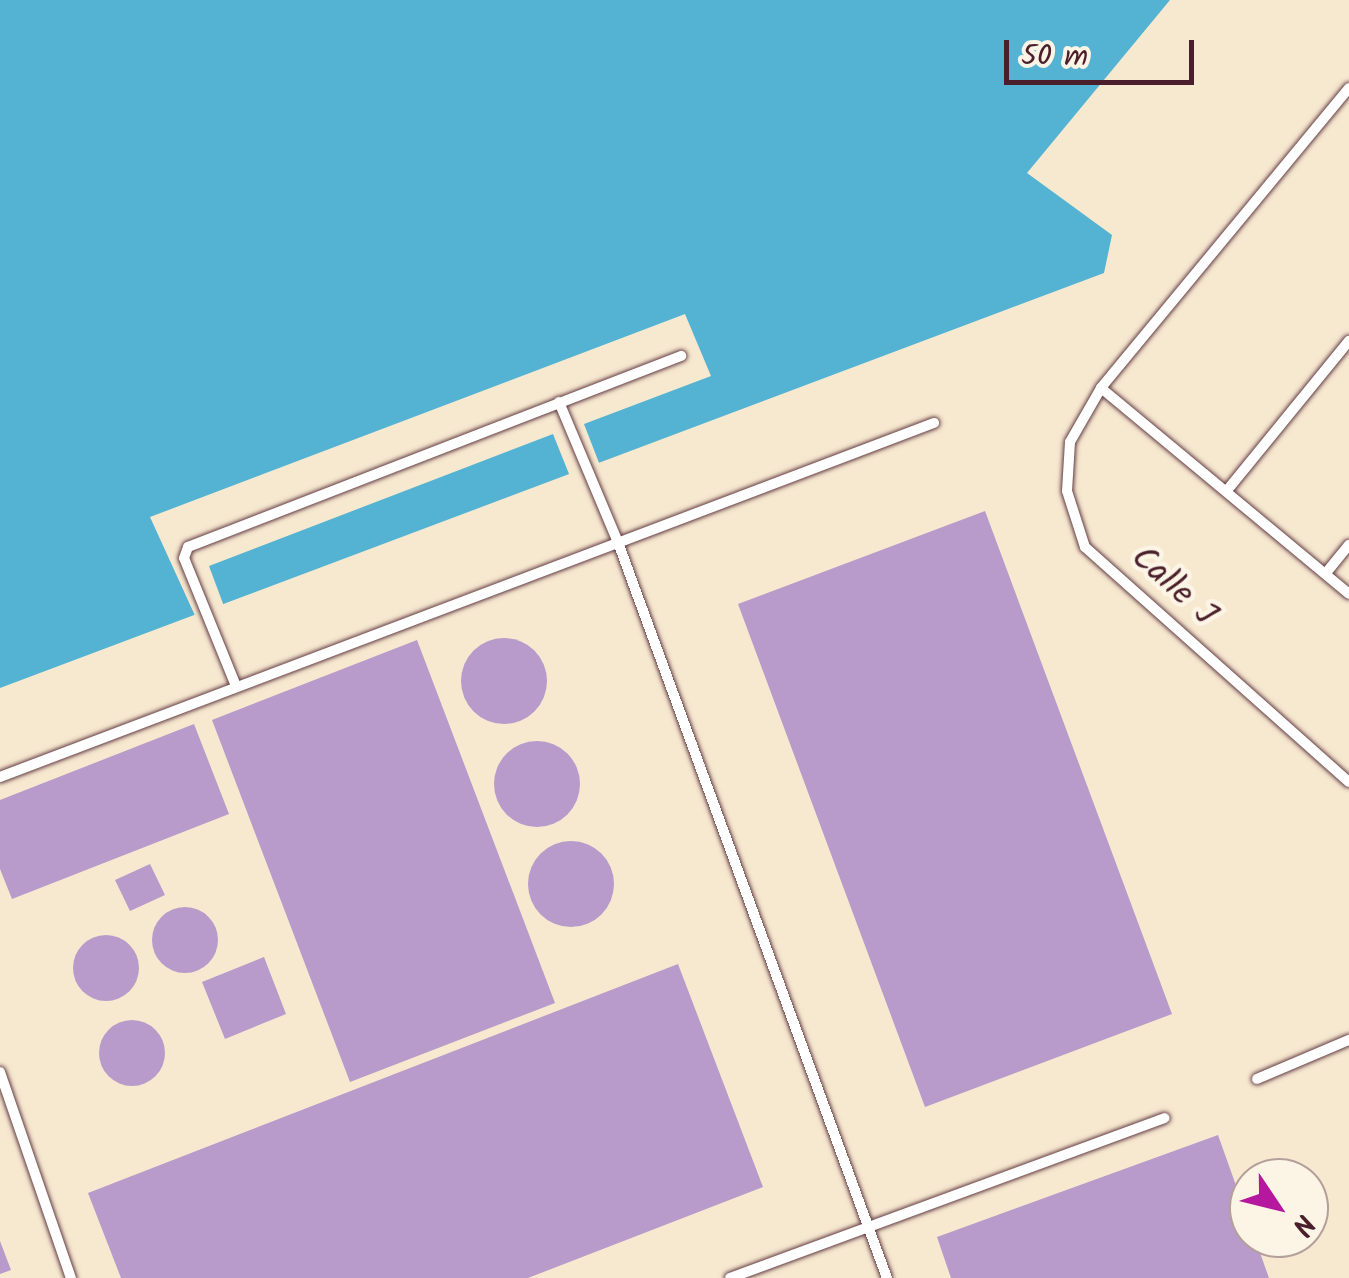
<!DOCTYPE html>
<style>
body{margin:0}
#map{position:relative;width:1349px;height:1278px;overflow:hidden;background:#f7e8d0;font-family:Kalam,sans-serif}
div>[style]{position:absolute}
[style*='--x']{left:calc(var(--x)*1px);top:calc(var(--y)*1px);width:calc(var(--w)*1px);rotate:calc(var(--a)*1deg)}
.water>*{inset:0;background:#54b3d2}
.pier>*{inset:0;background:#f7e8d0}
.building>*{inset:0;background:#b89bca}
.round{border-radius:50%}
.roads{filter:drop-shadow(0 0 2px #643d44) drop-shadow(0 0 2px #643d44)}
.service>*{height:10px;margin:-5px;padding:0 5px;transform-origin:5px;border-radius:5px;background:#fff}
span{translate:-50% -50%;white-space:nowrap;text-align:center;line-height:1.15;-webkit-text-stroke:9px #fcf5e5;paint-order:stroke}
.street-label{font-size:35px;color:#4a1f2b}
.north{position:absolute;left:1229px;top:1158px;width:100px;height:100px;box-sizing:border-box;background:#fcf5e5;border:2px solid #b59f9b;border-radius:50%;rotate:125deg;font-size:28px;font-weight:700;line-height:40px;text-align:center;color:#4a1f2b}
.north::after{content:'';display:block;margin:auto;width:35px;height:45px;background:#b5179e;clip-path:polygon(50% 0,100% 100%,50% 72%,0 100%)}
.scale{position:absolute;left:1004px;top:40px;width:190px;height:45px;box-sizing:border-box;border:5px solid #4a1f2b;border-top:0;padding-left:12px;font-size:30px;line-height:35px;white-space:nowrap;color:#4a1f2b;-webkit-text-stroke:8px #fcf5e5;paint-order:stroke}
</style>
<div id="map">
<div class="water">
<i style="clip-path:polygon(0 0,1170px 0,1027px 173px,1112px 235px,1104px 273px,0 688px)"></i>
</div>
<div class="pier">
<i style="clip-path:polygon(685px 314px,711px 376px,584px 424px,601px 468px,571px 479px,553px 434px,209px 566px,225px 609px,197px 620px,150px 517px)"></i>
</div>
<div class="building">
<i style="clip-path:polygon(985px 511px,1172px 1014px,925px 1107px,738px 604px)"></i>
<i class="round" style="left:461px;top:638px;width:86px;height:86px"></i>
<i style="clip-path:polygon(417px 640px,555px 1003px,350px 1082px,212px 720px)"></i>
<i style="clip-path:polygon(194px 724px,229px 814px,12px 899px,0 869px,0 800px)"></i>
<i class="round" style="left:494px;top:741px;width:86px;height:86px"></i>
<i class="round" style="left:528px;top:841px;width:86px;height:86px"></i>
<i style="clip-path:polygon(150px 864px,165px 895px,130px 911px,115px 880px)"></i>
<i class="round" style="left:152px;top:907px;width:66px;height:66px"></i>
<i class="round" style="left:73px;top:935px;width:66px;height:66px"></i>
<i style="clip-path:polygon(264px 957px,286px 1014px,225px 1039px,202px 982px)"></i>
<i style="clip-path:polygon(678px 964px,763px 1187px,528px 1278px,121px 1278px,88px 1193px)"></i>
<i class="round" style="left:99px;top:1020px;width:66px;height:66px"></i>
<i style="clip-path:polygon(1218px 1135px,1269px 1278px,951px 1278px,937px 1237px)"></i>
<i style="clip-path:polygon(0 1241px,11px 1270px,0 1274px)"></i>
</div>
<div class="roads">
<div class="service">
<i style="--x:1349;--y:88;--w:389;--a:129.6"></i>
<i style="--x:1101;--y:388;--w:62;--a:119.9"></i>
<i style="--x:1070;--y:442;--w:49;--a:93.5"></i>
<i style="--x:1067;--y:491;--w:59;--a:72.2"></i>
<i style="--x:1085;--y:547;--w:353;--a:41.7"></i>
<i style="--x:1101;--y:388;--w:322;--a:39.7"></i>
<i style="--x:559;--y:402;--w:155;--a:67.2"></i>
<i style="--x:619;--y:545;--w:780;--a:69.92"></i>
<i style="--x:1229;--y:488;--w:190;--a:-50.8"></i>
<i style="--x:1326;--y:573;--w:36;--a:-51"></i>
<i style="--x:236;--y:686;--w:138;--a:-112.1"></i>
<i style="--x:184;--y:558;--w:12;--a:-70"></i>
<i style="--x:188;--y:547;--w:529;--a:-21.18"></i>
<i style="--x:0;--y:777;--w:999;--a:-20.76"></i>
<i style="--x:0;--y:1072;--w:218;--a:71"></i>
<i style="--x:1257;--y:1079;--w:100;--a:-23"></i>
<i style="--x:730;--y:1278;--w:463;--a:-20.2"></i>
</div>
</div>
<div class="street-label">
<span style="left:1173px;top:587px;rotate:42deg">Calle J</span>
</div>
<div class="north">N</div>
<div class="scale">50 m</div>
</div>
